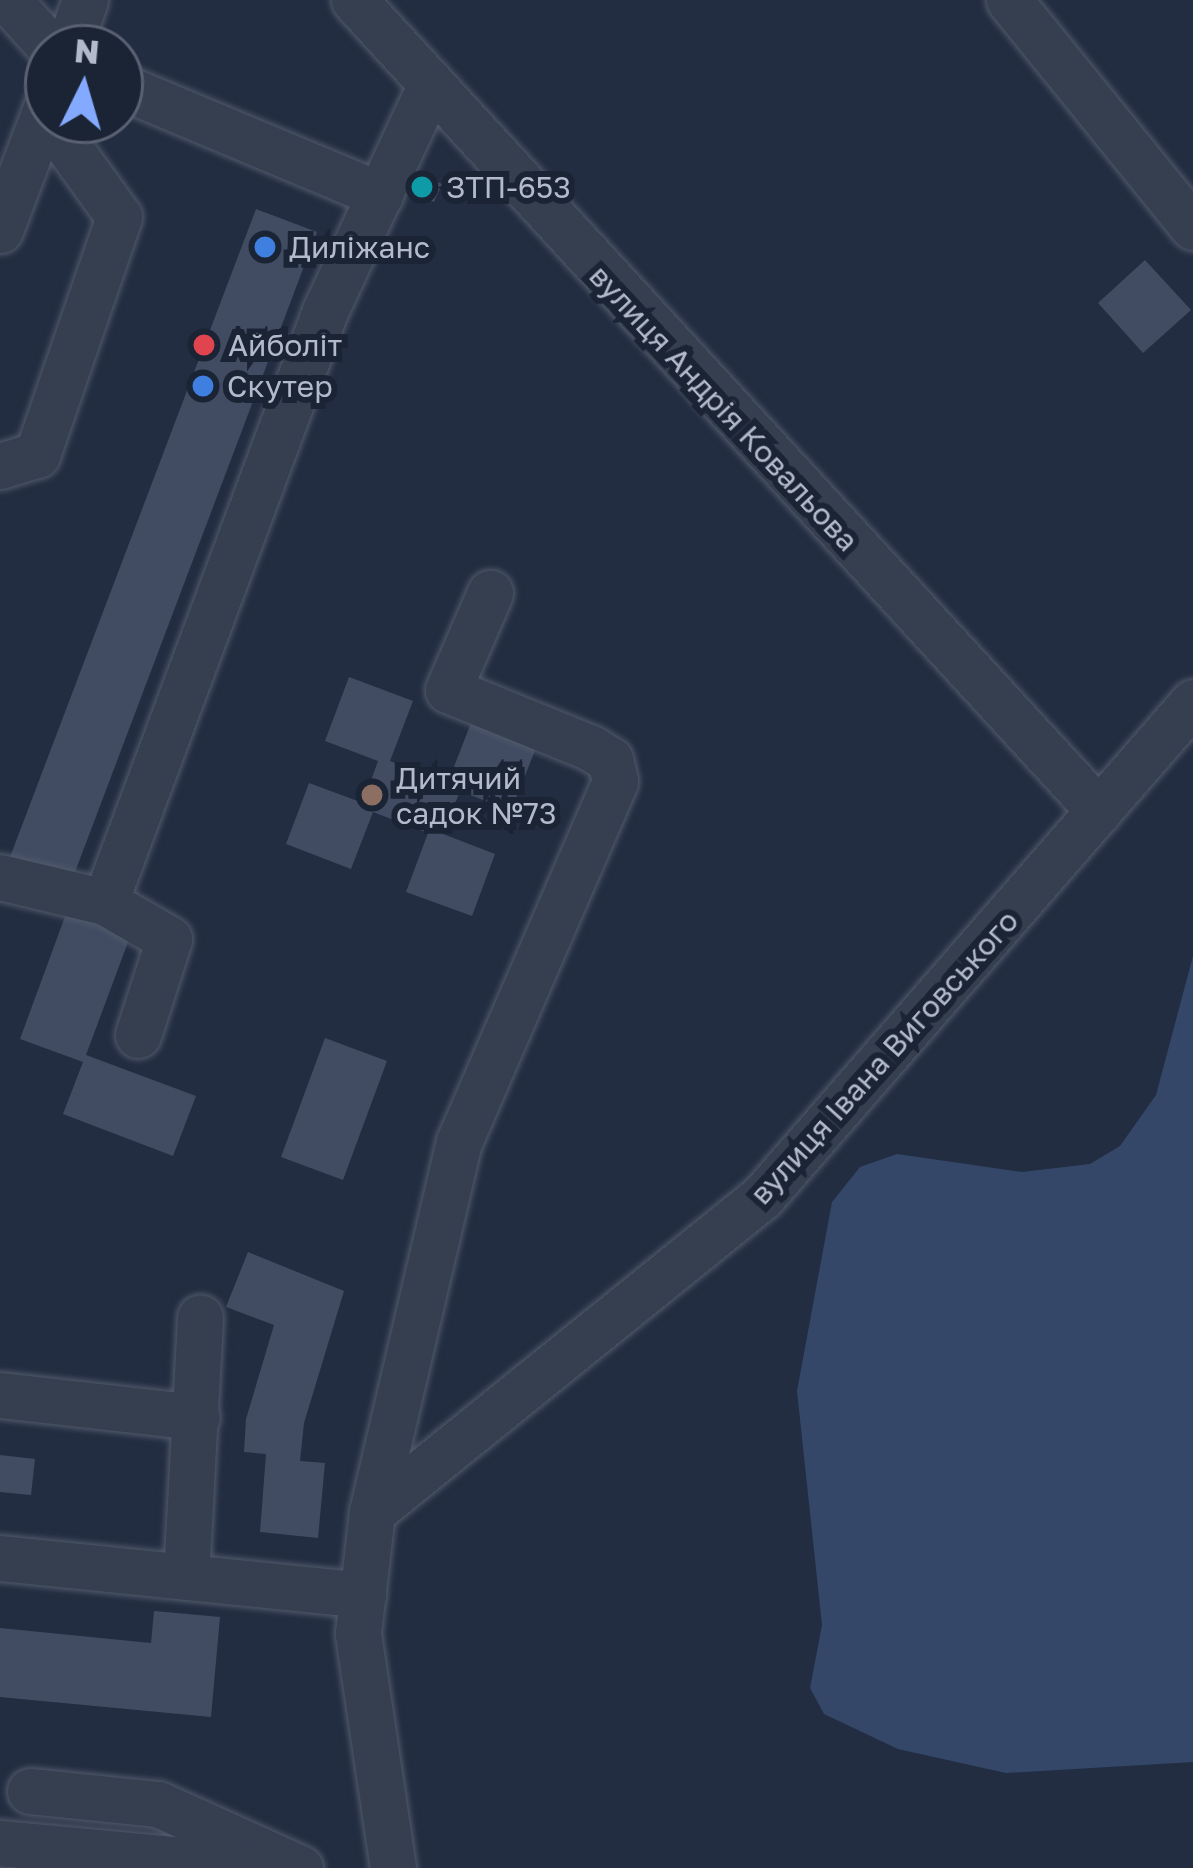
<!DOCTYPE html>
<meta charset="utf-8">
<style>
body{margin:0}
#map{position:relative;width:1193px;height:1868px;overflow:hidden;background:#222d41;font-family:"Golos Text",sans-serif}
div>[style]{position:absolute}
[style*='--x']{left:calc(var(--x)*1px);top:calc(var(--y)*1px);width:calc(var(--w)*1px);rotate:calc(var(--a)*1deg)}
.water>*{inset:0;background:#344769}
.building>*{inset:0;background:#414c63}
.roads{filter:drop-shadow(0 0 3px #515a6b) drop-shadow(0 0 3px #515a6b)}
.minor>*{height:45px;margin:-22.5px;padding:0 22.5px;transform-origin:22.5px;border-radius:22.5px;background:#363f50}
.dots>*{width:33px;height:33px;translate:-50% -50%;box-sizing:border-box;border:6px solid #1b2435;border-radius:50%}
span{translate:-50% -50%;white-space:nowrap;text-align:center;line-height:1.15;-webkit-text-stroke:12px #1b2435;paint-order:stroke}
.poi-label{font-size:30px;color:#b3bacb}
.left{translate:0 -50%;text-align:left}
.street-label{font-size:30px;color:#b3bacb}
.north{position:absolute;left:24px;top:24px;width:120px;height:120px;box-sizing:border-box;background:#1b2435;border:3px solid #586071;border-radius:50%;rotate:5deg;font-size:33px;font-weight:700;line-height:48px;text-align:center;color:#b3bacb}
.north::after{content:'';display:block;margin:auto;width:42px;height:54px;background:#84aaff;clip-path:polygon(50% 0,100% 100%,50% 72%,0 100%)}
</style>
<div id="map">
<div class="water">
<i style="clip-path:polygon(1193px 956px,1193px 1762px,1006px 1773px,898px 1749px,824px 1714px,810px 1688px,822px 1625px,797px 1391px,832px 1202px,860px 1167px,897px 1154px,1022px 1172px,1090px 1164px,1120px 1146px,1156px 1095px)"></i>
</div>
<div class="building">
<i style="clip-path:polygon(411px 171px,442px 184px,434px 202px,403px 189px)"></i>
<i style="clip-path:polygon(256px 209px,317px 232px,72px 880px,10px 857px)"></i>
<i style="clip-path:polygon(1145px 260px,1191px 310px,1143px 353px,1098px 303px)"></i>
<i style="clip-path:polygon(349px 677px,413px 701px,390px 761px,448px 782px,471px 723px,536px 748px,511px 811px,460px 791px,443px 834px,495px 854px,472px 916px,406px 892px,428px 833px,373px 812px,351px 869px,286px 844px,309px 783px,363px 803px,378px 761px,325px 741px)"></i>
<i style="clip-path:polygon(67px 911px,131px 934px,86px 1055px,196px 1096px,173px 1156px,63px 1114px,83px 1062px,20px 1039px)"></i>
<i style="clip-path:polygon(325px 1038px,387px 1061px,343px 1180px,281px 1157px)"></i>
<i style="clip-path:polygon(248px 1252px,344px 1291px,304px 1423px,300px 1461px,325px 1463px,318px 1538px,260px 1532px,266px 1454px,244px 1452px,246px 1419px,274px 1325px,226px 1307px)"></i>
<i style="clip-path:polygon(0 1455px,35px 1459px,31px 1495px,0 1492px)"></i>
<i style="clip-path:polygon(154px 1611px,220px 1617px,211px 1717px,0 1697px,0 1628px,151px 1643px)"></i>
</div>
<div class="roads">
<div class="minor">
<i style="--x:8;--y:0;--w:64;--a:48.1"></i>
<i style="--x:354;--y:0;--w:1101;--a:47.43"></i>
<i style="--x:1009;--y:0;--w:292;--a:51"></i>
<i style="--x:68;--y:48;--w:51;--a:-70.5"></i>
<i style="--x:120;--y:86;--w:282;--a:22.7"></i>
<i style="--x:0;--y:230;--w:136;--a:-69.3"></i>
<i style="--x:0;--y:466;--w:39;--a:-17"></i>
<i style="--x:37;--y:455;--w:252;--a:-71"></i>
<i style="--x:119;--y:217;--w:120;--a:-125.8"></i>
<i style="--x:0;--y:877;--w:108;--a:13.4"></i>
<i style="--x:138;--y:1035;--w:101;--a:-72.1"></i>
<i style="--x:169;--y:939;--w:74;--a:-150"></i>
<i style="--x:105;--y:902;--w:631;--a:-69.58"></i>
<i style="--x:325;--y:311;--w:246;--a:-65"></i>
<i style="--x:0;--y:1395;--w:198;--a:6.4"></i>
<i style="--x:372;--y:1512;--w:501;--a:-38.93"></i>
<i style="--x:762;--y:1197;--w:656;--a:-48.95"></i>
<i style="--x:0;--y:1558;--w:365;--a:5.8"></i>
<i style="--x:186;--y:1577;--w:260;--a:-86.9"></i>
<i style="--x:30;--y:1791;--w:129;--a:5.8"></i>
<i style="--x:158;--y:1804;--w:156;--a:24.3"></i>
<i style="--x:0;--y:1843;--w:269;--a:5.3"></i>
<i style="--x:393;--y:1868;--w:238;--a:-98.5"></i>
<i style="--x:358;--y:1633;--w:122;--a:-83.4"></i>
<i style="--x:372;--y:1512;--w:380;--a:-76.8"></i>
<i style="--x:459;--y:1142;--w:393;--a:-66.6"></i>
<i style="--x:615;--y:781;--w:22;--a:-103"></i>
<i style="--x:610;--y:760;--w:22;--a:-148"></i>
<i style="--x:591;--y:748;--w:154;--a:-157.9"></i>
<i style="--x:448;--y:690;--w:106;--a:-66.6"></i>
</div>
</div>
<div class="dots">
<i style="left:422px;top:187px;background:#0f9aa8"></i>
<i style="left:265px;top:247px;background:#3f7fe0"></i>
<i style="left:204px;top:345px;background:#e0444e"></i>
<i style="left:203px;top:386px;background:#3f7fe0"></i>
<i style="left:372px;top:795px;background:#8d6e63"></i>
</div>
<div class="poi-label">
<span class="left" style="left:446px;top:187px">ЗТП-653</span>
<span class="left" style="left:289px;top:247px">Диліжанс</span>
<span class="left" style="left:228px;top:345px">Айболіт</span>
<span class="left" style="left:227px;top:386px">Скутер</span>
<span class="left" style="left:396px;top:795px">Дитячий<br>садок №73</span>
</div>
<div class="street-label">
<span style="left:724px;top:408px;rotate:47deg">вулиця Андрія Ковальова</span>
<span style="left:884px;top:1057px;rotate:-48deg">вулиця Івана Виговського</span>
</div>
<div class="north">N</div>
</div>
